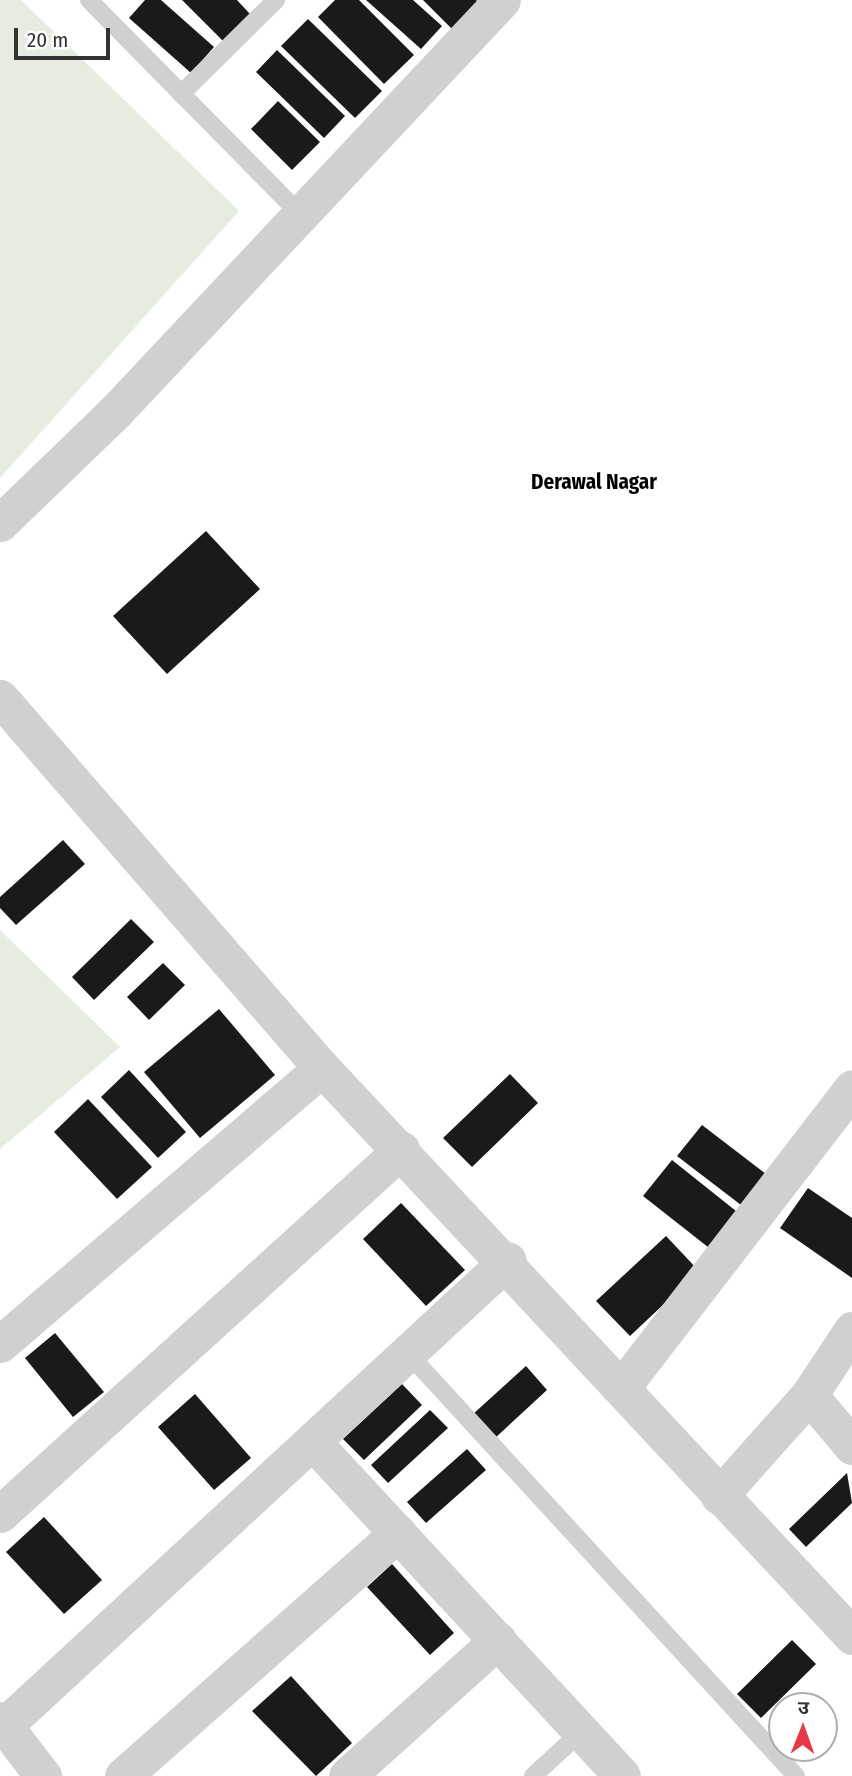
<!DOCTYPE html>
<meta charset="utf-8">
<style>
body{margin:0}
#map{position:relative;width:852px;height:1776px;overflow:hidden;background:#fff;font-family:"Fira Sans Condensed","Noto Sans Devanagari",sans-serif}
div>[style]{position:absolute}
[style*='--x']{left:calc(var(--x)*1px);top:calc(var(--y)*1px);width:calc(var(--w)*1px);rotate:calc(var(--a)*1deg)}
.green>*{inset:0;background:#e6ecdf}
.building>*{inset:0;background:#1a1a1a}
.service>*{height:18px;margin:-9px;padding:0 9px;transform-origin:9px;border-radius:9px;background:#d0d0d0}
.minor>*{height:37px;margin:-18.5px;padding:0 18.5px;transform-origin:18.5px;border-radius:18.5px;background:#d0d0d0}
span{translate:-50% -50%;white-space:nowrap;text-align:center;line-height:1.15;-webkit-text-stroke:7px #fff;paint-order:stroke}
.neighbourhood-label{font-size:21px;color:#000;font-weight:700}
.north{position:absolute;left:768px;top:1692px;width:70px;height:70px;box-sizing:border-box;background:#fff;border:2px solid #adadad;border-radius:50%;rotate:1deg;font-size:19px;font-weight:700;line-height:28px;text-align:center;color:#333}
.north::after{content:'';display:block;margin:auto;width:24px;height:32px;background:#e63946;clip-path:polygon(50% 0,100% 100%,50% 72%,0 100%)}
.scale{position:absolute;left:14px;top:28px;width:96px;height:32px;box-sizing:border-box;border:4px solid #333;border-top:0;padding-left:9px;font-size:21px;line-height:24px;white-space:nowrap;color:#333;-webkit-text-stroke:5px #fff;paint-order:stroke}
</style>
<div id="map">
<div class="green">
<i style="clip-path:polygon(0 0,21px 0,239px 211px,0 478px)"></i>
<i style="clip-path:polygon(0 930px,120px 1047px,0 1149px)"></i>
</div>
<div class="building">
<i style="clip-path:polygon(145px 0,161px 0,214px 47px,191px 73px,129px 18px)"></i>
<i style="clip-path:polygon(182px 0,237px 0,250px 14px,223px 41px)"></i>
<i style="clip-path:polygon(335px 0,359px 0,414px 55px,384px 84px,318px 17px)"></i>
<i style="clip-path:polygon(366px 0,413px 0,442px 26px,421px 49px)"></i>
<i style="clip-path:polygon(423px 0,476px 0,482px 5px,455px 32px)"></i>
<i style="clip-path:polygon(308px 19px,382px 91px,355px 118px,281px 46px)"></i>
<i style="clip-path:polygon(277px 50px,345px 116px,324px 138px,256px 72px)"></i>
<i style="clip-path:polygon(278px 101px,320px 142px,292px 170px,251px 129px)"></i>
<i style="clip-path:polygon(206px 531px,260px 589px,167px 674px,113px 616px)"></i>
<i style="clip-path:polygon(63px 840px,85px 864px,16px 925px,0 908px,0 897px)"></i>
<i style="clip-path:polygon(131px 919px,154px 942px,94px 1000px,72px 977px)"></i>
<i style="clip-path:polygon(163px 963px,185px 985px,149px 1020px,127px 997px)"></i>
<i style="clip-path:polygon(219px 1009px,275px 1075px,200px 1138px,144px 1072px)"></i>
<i style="clip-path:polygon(129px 1070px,186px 1132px,158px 1158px,101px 1097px)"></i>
<i style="clip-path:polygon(510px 1074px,538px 1103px,472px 1167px,443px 1138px)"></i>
<i style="clip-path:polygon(88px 1099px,152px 1167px,117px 1199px,54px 1132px)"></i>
<i style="clip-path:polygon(702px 1125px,766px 1174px,741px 1205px,677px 1156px)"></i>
<i style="clip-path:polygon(672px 1160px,741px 1215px,713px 1251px,643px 1196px)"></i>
<i style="clip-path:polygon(808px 1188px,852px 1218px,852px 1278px,780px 1228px)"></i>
<i style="clip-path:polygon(401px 1203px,465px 1270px,426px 1306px,363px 1239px)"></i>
<i style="clip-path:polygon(666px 1236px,699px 1271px,630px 1336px,596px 1301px)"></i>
<i style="clip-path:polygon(55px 1333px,104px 1392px,73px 1417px,25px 1358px)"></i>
<i style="clip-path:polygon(526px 1366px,547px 1390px,494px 1439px,472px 1415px)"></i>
<i style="clip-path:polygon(402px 1384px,422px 1405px,364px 1460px,343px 1439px)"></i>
<i style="clip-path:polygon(195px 1394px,251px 1458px,214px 1490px,158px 1427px)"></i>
<i style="clip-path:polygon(430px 1410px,448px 1428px,388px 1483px,371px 1465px)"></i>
<i style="clip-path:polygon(467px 1449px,486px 1470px,426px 1523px,407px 1502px)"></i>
<i style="clip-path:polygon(847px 1473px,852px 1503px,806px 1547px,789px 1529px)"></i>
<i style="clip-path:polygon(44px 1517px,102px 1580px,64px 1614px,6px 1552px)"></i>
<i style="clip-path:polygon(392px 1564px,454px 1633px,430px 1655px,367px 1587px)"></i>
<i style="clip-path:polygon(792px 1640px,816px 1664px,761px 1718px,737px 1694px)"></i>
<i style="clip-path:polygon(291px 1676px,352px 1743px,316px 1776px,252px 1711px)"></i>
</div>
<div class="service">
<i style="--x:89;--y:0;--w:301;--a:45.4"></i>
<i style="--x:181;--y:94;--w:134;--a:-44.7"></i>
<i style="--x:405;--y:1350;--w:578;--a:47.45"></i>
<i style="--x:533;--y:1776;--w:65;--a:-42.5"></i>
</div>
<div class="minor">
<i style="--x:0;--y:523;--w:160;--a:-44"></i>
<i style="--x:115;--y:412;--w:565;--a:-46.79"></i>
<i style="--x:0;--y:698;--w:490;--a:49"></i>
<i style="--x:322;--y:1068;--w:777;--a:46.98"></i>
<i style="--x:0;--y:1344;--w:424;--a:-40.6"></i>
<i style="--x:622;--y:1387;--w:377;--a:-52.4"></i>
<i style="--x:809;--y:1395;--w:67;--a:49.9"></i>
<i style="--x:312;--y:1441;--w:456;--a:47.2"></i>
<i style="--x:719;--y:1496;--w:135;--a:-48.3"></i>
<i style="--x:809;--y:1395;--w:78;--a:-56.5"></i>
<i style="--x:0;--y:1514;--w:542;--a:-42.23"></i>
<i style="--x:0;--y:1720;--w:71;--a:52.5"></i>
<i style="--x:4;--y:1726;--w:686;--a:-42.76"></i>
<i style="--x:123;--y:1776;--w:367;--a:-41.5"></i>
<i style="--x:347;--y:1776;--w:203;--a:-42"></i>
</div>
<div class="neighbourhood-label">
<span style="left:594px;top:482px">Derawal Nagar</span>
</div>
<div class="north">उ</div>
<div class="scale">20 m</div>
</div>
